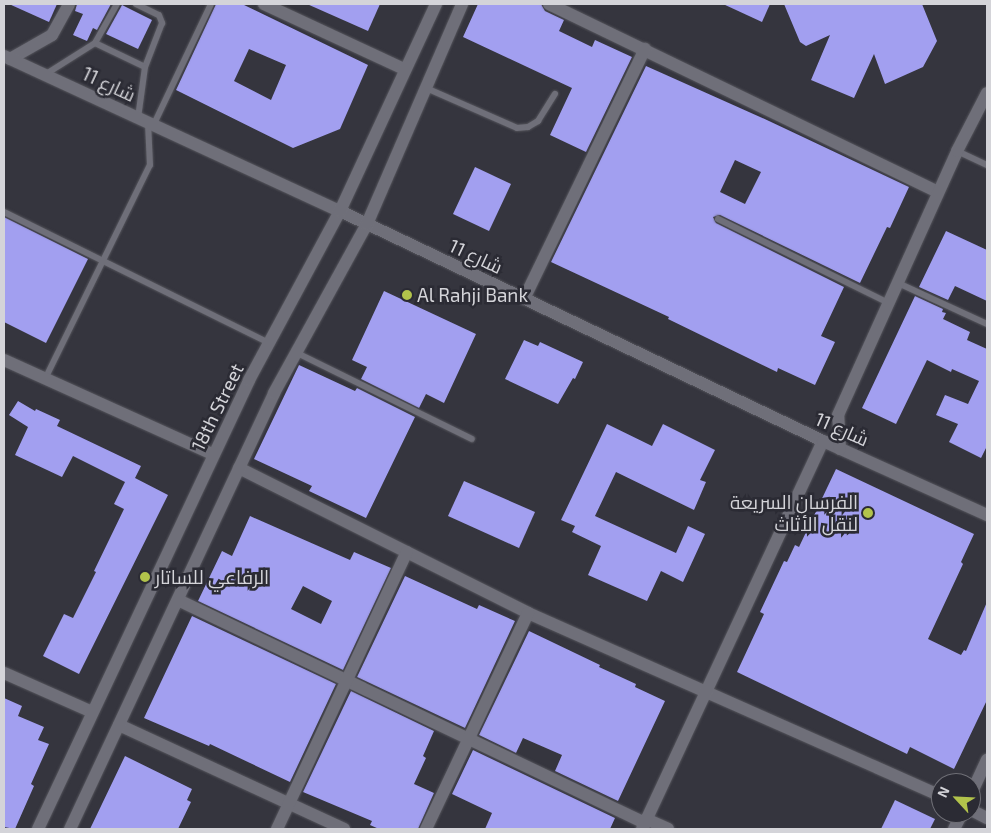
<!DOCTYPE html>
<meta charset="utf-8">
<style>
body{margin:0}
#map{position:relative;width:991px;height:833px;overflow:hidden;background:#35353e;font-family:"Exo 2",Cairo,sans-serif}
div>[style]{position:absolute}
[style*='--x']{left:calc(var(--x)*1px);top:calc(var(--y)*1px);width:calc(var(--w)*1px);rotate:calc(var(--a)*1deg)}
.building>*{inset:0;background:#a29ff0}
.roads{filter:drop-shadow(0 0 1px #54545b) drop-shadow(0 0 1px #54545b)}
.lane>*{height:6px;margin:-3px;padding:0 3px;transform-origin:3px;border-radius:3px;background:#6f6f79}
.street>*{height:12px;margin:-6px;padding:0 6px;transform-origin:6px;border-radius:6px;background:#6f6f79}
.secondary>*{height:12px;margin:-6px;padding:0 6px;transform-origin:6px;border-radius:6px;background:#6f6f79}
.dots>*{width:14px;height:14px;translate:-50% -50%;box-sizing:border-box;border:2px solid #2b2b34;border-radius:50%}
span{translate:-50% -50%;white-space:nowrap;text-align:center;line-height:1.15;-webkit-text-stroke:5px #2b2b34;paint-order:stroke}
.street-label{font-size:19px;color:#d4d4d9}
.poi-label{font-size:19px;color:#d4d4d9}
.left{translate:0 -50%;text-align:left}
.right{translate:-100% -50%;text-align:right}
.frame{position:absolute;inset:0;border:5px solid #d4d4d9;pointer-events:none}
.north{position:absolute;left:931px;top:773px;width:50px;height:50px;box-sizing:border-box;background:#2b2b34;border:1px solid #6f6f76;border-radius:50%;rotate:295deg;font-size:14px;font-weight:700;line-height:20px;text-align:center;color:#d4d4d9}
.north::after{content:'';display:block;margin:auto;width:18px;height:22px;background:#b2c34b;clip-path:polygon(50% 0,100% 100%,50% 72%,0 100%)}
</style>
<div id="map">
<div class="building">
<i style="clip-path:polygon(9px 4px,57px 4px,49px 22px)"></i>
<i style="clip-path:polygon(77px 4px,111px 4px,97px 30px,93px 28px,87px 41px,73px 35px,83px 14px,75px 11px)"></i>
<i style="clip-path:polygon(evenodd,216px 4px,242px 4px,368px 65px,340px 129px,293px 148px,176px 90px,216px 4px,249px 49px,286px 65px,271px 100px,234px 81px,249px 49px)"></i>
<i style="clip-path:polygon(307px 4px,380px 4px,368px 31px)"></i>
<i style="clip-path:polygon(478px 4px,541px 4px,545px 11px,564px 20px,559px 31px,592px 47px,595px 40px,632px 57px,586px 152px,550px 135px,572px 88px,463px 37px)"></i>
<i style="clip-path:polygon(723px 4px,770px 4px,762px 22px)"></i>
<i style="clip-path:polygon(784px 4px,922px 4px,937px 41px,923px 67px,885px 84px,874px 54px,854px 98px,811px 80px,830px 35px,806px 46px,800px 42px)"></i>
<i style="clip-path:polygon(122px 5px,152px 20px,138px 49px,106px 34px)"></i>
<i style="clip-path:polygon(evenodd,646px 66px,769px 121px,909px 187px,890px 228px,887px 227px,860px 283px,720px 215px,713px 217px,716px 223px,844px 287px,821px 336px,835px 342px,815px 385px,778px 368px,777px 372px,668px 319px,669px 317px,551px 262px,646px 66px,735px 160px,761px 172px,745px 204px,720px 192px,735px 160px)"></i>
<i style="clip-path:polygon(475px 167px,511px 184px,489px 231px,453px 214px)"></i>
<i style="clip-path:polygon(4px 217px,88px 259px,46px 343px,4px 322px)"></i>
<i style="clip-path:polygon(946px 231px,987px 250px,987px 301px,955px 286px,948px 300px,919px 287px)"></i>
<i style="clip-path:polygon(384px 291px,476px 334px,444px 403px,426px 394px,419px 408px,361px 379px,367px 367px,352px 360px)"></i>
<i style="clip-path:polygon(915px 296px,943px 309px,942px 312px,946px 313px,943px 319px,970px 332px,967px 340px,987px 349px,987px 446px,981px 458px,949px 442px,958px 424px,936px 415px,945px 395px,968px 404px,979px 381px,952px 369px,951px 372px,927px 360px,896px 424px,862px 408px)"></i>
<i style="clip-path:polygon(524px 340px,538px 346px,540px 342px,583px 362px,575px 379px,573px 378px,558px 404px,505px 379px)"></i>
<i style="clip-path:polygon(299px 365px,355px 391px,357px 388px,415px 417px,366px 518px,309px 491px,312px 486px,254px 459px)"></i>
<i style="clip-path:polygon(18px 401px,35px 411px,36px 409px,60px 420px,57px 426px,141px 466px,135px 478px,168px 495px,79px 674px,43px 656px,64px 614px,73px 618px,96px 572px,94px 571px,124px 509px,114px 504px,125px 482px,73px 456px,62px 477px,15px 455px,28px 427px,9px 415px)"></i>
<i style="clip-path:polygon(607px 424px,652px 446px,663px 424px,715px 450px,700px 480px,706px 482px,694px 510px,616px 472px,595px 516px,676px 553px,688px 526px,705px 534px,683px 582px,661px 571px,647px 601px,588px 575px,601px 546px,572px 532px,575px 526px,561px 520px)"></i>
<i style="clip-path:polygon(836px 469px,974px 534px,961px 562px,963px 564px,928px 639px,961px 655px,964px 650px,966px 651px,987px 602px,987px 700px,954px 769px,910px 747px,907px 754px,737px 672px,764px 614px,760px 612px,784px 561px,787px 562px,795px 545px,799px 547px)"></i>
<i style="clip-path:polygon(464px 481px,535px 512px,519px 548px,448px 516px)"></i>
<i style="clip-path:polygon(evenodd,250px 516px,350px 560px,354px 552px,391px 568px,343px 670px,198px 601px,222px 551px,232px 556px,250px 516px,303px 586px,332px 601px,321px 624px,291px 609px,303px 586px)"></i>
<i style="clip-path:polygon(405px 576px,477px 609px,479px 605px,515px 621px,465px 728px,357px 677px)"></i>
<i style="clip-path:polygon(192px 616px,336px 684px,290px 782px,210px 744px,209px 746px,144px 718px)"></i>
<i style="clip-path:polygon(529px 631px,600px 665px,599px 667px,636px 684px,635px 687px,665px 701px,618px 801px,555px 771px,562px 755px,523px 738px,516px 753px,479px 735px)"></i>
<i style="clip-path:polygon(351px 691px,434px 731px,423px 756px,426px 758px,414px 784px,434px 793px,418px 829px,379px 829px,370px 825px,372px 821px,303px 792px)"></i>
<i style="clip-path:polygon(4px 698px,22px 706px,18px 716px,44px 727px,38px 740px,49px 744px,31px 784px,34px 786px,15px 829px,4px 827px)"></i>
<i style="clip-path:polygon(473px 750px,615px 818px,610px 829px,485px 829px,492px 813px,452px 794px)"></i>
<i style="clip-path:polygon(125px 756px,192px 789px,187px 800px,191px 802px,178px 829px,90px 829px)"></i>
<i style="clip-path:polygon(895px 800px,935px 819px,930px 829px,881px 829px)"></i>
</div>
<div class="roads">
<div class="lane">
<i style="--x:136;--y:4;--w:25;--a:26"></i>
<i style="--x:159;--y:15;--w:9;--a:69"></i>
<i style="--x:162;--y:23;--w:47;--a:111.1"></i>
<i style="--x:95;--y:43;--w:45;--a:-60.6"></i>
<i style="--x:46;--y:74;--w:58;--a:-32.3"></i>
<i style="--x:95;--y:43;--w:55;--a:25.6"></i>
<i style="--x:145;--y:67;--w:51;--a:97.8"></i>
<i style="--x:426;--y:88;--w:99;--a:23.7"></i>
<i style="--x:517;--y:128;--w:11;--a:-5"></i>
<i style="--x:528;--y:127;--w:12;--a:-31"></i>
<i style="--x:538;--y:121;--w:32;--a:-58"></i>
<i style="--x:154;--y:124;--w:133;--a:-64.6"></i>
<i style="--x:957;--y:151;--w:33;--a:25"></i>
<i style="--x:4;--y:212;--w:296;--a:26.3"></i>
<i style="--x:718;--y:219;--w:191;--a:26.2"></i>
<i style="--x:898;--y:283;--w:98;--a:24.7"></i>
<i style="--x:295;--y:352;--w:197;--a:26.2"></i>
<i style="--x:45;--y:379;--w:238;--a:-63.9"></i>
<i style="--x:150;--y:165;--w:43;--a:-92.7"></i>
</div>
<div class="street">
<i style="--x:264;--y:4;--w:154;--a:24.9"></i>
<i style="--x:549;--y:4;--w:432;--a:25.8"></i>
<i style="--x:10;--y:59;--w:48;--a:-29.7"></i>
<i style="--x:52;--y:35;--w:35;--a:-61"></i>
<i style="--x:524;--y:299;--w:278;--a:-64.2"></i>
<i style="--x:4;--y:360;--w:230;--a:24.3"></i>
<i style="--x:239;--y:468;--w:323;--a:26.6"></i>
<i style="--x:528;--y:613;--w:452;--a:23.9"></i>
<i style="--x:178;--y:600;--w:518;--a:25.53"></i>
<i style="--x:4;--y:673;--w:96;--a:23.9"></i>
<i style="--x:119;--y:725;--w:248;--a:24.8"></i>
<i style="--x:971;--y:794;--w:38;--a:-65"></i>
<i style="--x:971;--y:810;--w:18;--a:27"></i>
<i style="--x:646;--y:819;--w:24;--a:24"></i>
<i style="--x:277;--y:829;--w:306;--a:-64.9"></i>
<i style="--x:426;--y:829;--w:239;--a:-64.7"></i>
<i style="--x:642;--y:829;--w:428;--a:-65"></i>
<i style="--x:954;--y:829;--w:18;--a:-63"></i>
</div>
<div class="secondary">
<i style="--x:4;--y:56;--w:370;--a:24.8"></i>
<i style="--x:340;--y:211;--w:535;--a:25.46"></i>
<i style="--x:823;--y:441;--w:180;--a:24.3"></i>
<i style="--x:840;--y:449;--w:34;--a:-93"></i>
<i style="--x:838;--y:415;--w:290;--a:-65.7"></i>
<i style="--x:957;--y:151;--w:65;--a:-62.7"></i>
<i style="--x:38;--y:829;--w:496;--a:-64.8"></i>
<i style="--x:249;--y:380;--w:192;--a:-61.7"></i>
<i style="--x:340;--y:211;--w:228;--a:-65.1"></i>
<i style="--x:70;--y:829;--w:481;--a:-64.9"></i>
<i style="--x:274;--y:393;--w:193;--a:-61.2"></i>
<i style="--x:367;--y:224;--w:240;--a:-66.6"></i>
</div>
</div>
<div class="dots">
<i style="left:407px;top:295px;background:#b2c34b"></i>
<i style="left:868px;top:513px;background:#b2c34b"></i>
<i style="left:145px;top:577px;background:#b2c34b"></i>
</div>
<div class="street-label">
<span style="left:109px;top:84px;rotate:25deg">شارع 11</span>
<span style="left:476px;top:256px;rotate:25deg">شارع 11</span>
<span style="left:217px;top:407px;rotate:-64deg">18th Street</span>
<span style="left:842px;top:429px;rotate:24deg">شارع 11</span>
</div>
<div class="poi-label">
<span class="left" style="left:417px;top:295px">Al Rahji Bank</span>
<span class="right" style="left:858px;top:513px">الفرسان السريعة<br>لنقل الأثاث</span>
<span class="left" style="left:155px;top:577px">الرفاعي للساتار</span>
</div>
<div class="frame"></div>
<div class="north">N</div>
</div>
